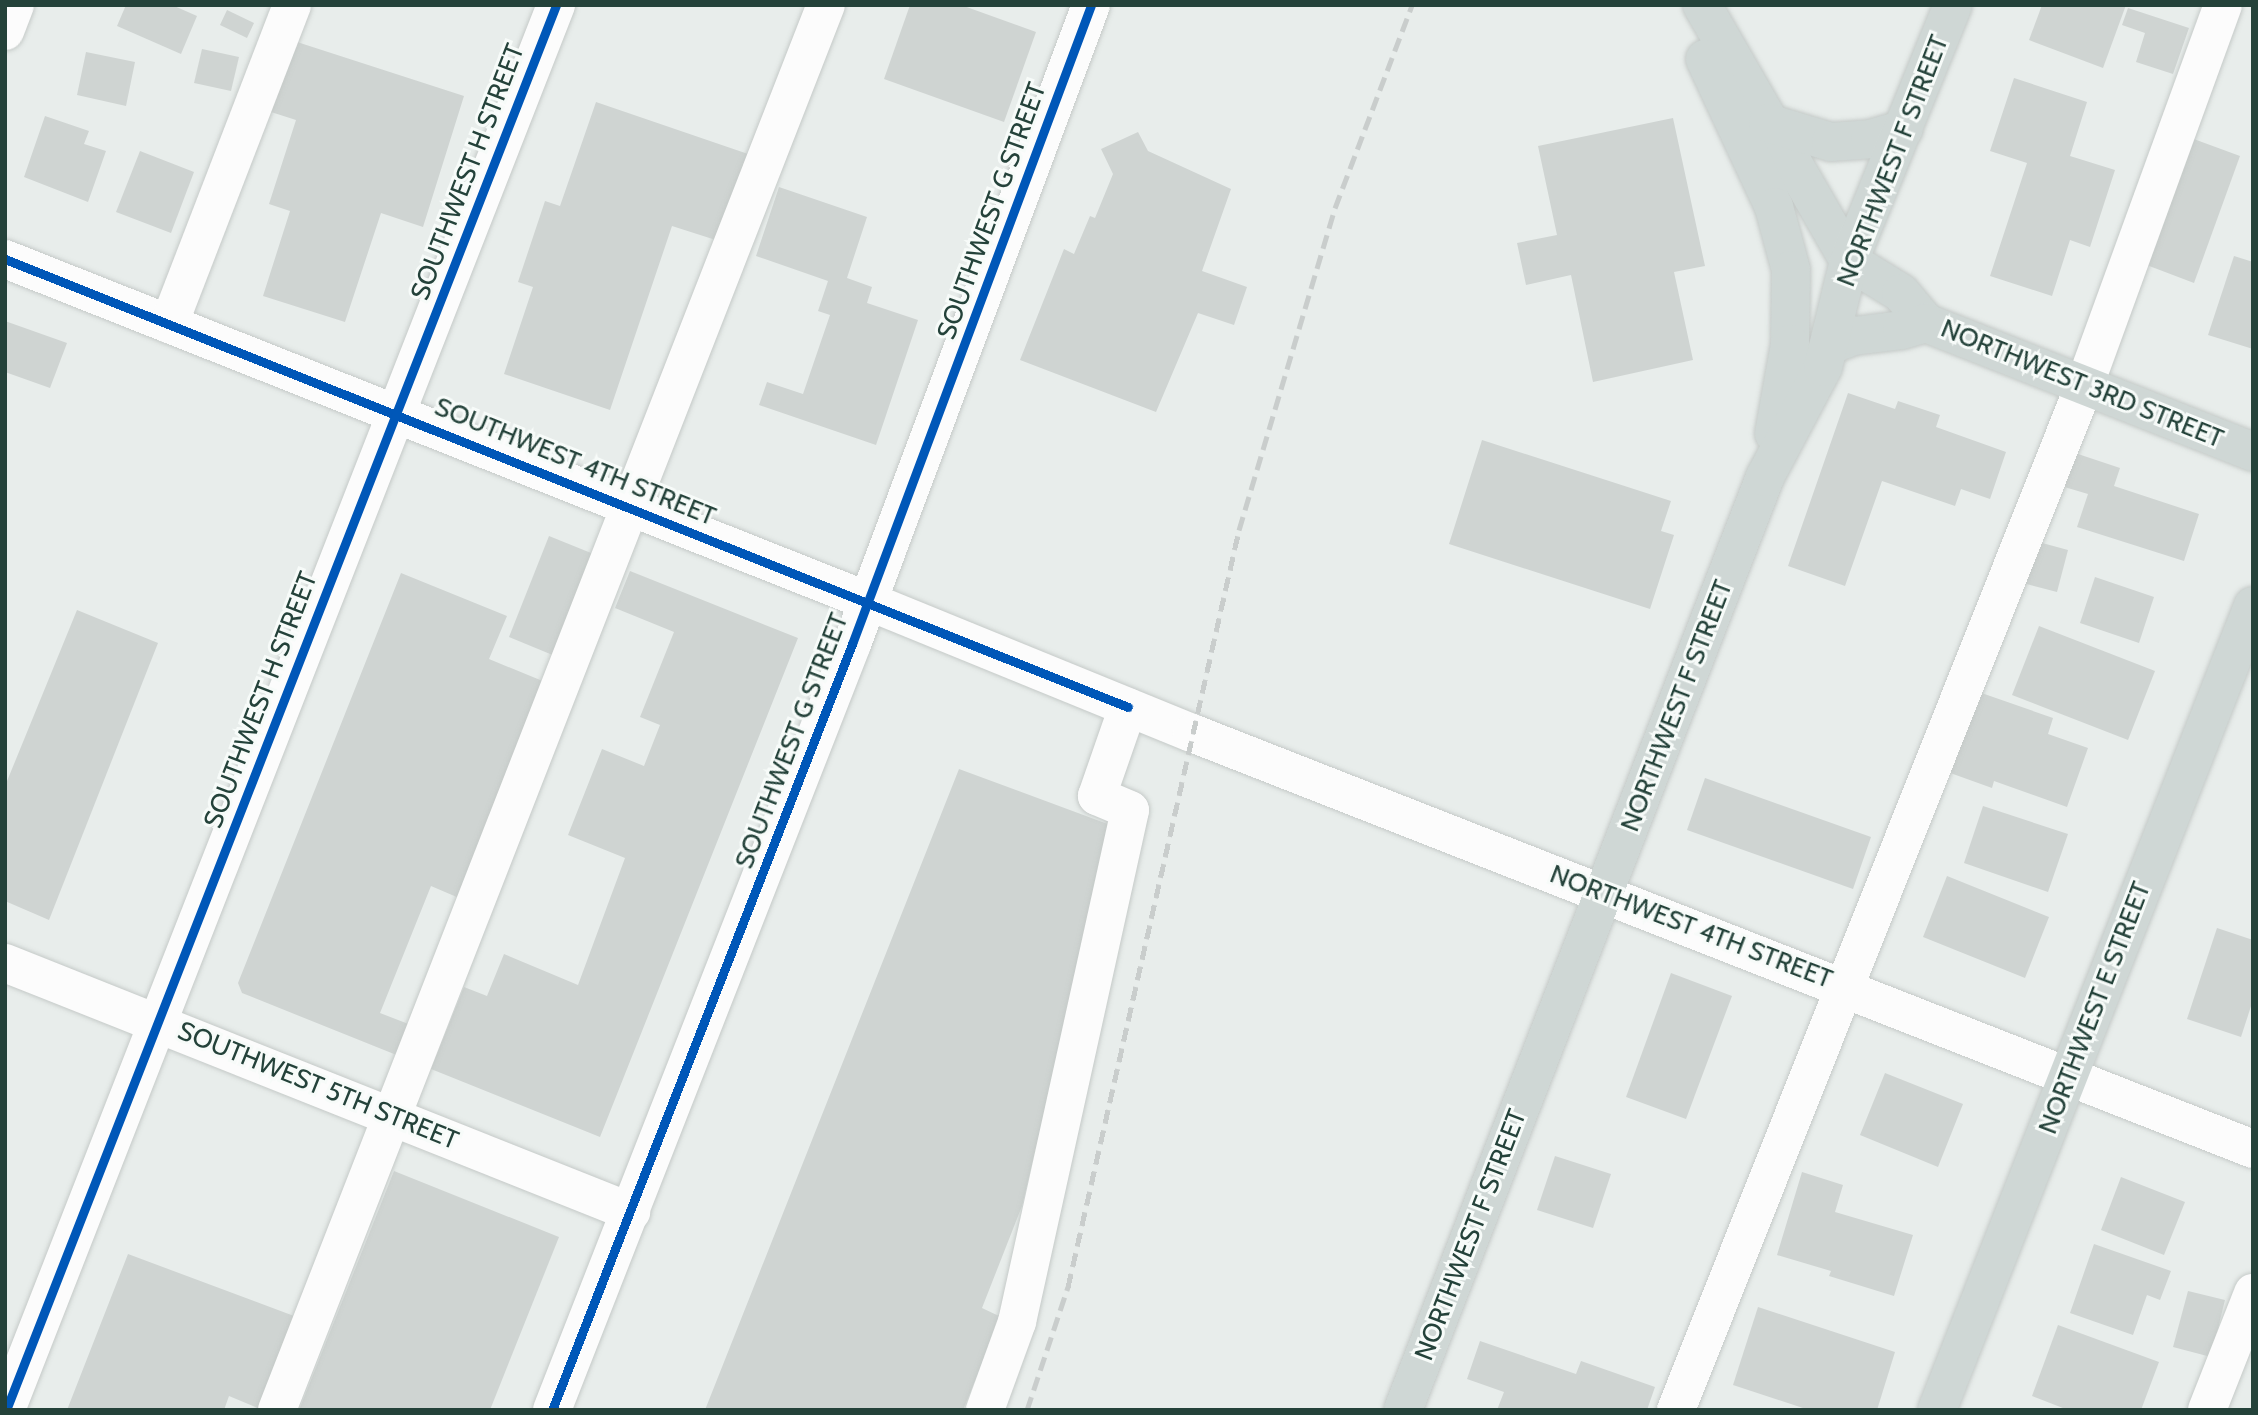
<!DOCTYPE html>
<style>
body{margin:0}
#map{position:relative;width:2258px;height:1415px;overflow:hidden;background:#e8edeb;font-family:Cabin,sans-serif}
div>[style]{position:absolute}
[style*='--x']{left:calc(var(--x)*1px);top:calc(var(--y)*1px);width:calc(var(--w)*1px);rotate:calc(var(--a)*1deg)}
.building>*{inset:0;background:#cfd4d2}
.roads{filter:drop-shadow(0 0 2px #c5cac8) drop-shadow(0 0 2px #c5cac8)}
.minor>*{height:38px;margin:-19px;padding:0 19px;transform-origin:19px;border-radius:19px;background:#fcfcfc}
.major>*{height:38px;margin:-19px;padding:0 19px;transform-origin:19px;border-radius:19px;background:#cfd7d5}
.rail>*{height:5px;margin-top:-2.5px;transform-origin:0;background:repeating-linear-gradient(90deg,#c9cdcc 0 14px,transparent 0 21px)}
.cycleway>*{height:9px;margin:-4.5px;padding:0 4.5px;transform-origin:4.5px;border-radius:4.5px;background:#0057b8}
span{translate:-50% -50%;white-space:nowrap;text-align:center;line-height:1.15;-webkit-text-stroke:6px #f7fbf9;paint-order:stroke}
.street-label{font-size:26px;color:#24423a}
.frame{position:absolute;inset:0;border:7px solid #24423a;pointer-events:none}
</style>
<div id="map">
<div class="building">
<i style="clip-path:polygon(126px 5px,172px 5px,197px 16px,181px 54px,117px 26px)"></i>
<i style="clip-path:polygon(910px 5px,961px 5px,1036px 32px,1004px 122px,884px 79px)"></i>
<i style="clip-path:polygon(2042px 5px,2126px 5px,2103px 68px,2029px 40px)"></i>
<i style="clip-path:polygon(2128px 8px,2189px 28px,2173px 74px,2136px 62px,2145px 33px,2122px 25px)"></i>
<i style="clip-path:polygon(227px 10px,254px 23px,247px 38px,220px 25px)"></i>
<i style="clip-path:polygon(294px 41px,464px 96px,423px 227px,381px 213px,345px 322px,263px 296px,290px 211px,269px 204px,296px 120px,271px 112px)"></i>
<i style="clip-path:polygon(202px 49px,239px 57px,231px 91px,194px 83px)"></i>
<i style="clip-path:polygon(86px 52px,135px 62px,126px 106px,77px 95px)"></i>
<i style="clip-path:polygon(2014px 78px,2087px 102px,2070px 156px,2115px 170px,2090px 247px,2070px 240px,2052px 296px,1990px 276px,2027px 163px,1990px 151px)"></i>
<i style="clip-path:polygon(596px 102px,751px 155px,722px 242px,672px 226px,610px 410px,504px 374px,533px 287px,518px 282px,545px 201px,560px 206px)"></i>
<i style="clip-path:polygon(45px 116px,89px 131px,84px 144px,106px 151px,88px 202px,24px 177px)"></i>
<i style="clip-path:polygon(1673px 118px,1705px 266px,1674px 272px,1693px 360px,1593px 382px,1571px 275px,1526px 285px,1517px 243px,1557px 235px,1538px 146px)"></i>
<i style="clip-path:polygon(1138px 132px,1148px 151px,1231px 189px,1202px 271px,1247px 287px,1234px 325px,1198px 313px,1156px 412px,1020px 360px,1064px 249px,1074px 254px,1090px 216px,1095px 218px,1113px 174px,1101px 149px)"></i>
<i style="clip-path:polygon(2191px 138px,2240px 156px,2194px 283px,2144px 264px)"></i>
<i style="clip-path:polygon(140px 151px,194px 172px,171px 233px,116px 212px)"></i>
<i style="clip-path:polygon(779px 187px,867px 217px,847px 278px,872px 287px,867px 303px,918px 320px,876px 445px,759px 405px,767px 382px,803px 394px,830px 315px,818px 311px,828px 281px,756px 256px)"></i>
<i style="clip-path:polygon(2234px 256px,2253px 262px,2253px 349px,2208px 335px)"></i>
<i style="clip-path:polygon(5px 321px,67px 343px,50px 388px,5px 372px)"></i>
<i style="clip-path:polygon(1848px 393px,1895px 409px,1898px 401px,1940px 415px,1936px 427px,2006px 452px,1990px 499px,1961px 489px,1955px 506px,1882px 481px,1845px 586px,1788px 566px)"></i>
<i style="clip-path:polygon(1482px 440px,1671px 501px,1661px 531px,1674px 535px,1650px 609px,1449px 544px)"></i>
<i style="clip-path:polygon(2063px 449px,2120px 468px,2114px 486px,2199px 514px,2184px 561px,2077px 527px,2088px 494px,2051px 483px)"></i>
<i style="clip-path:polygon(549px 536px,596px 555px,555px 656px,509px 637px)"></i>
<i style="clip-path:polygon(2031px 540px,2068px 550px,2057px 592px,2019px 582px)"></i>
<i style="clip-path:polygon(630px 571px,798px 638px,600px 1137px,431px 1069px,464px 987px,487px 996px,504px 954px,578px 985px,625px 858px,568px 835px,602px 749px,644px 766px,660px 725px,640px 717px,674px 632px,615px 608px)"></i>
<i style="clip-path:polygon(401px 573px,507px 616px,489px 659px,545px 682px,459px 898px,431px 886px,380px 1013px,411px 1025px,399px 1056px,242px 993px,238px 983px)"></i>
<i style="clip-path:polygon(2095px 577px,2154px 597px,2139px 643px,2080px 623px)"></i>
<i style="clip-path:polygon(77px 610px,158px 643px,49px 920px,5px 901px,5px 786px)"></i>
<i style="clip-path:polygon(2039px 626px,2155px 671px,2128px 740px,2012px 695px)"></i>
<i style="clip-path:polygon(1970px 689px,2053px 718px,2048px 734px,2088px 748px,2067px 807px,1994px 781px,1992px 788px,1942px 770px)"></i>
<i style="clip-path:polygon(959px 769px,1113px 826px,1022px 1206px,982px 1308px,1001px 1317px,963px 1410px,705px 1410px)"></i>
<i style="clip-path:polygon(1705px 778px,1871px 837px,1853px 889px,1687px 830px)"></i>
<i style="clip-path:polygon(1983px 806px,2068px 834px,2048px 892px,1964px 863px)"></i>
<i style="clip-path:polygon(1947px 876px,2049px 917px,2025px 978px,1923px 937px)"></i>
<i style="clip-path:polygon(2217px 928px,2253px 940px,2253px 1000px,2241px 1037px,2187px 1019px)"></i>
<i style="clip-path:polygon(1671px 973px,1732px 996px,1686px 1119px,1626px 1097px)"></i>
<i style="clip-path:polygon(1885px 1073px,1963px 1104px,1938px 1167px,1860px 1135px)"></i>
<i style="clip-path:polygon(1555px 1156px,1611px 1174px,1593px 1228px,1537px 1210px)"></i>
<i style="clip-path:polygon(394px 1171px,559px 1237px,490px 1410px,299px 1410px)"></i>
<i style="clip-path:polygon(1802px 1172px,1843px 1185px,1835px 1212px,1913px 1235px,1894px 1296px,1829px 1276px,1831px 1271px,1777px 1255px)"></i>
<i style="clip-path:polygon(2121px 1177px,2185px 1202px,2164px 1255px,2101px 1230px)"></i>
<i style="clip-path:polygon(2094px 1244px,2171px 1271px,2160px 1300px,2147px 1295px,2133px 1335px,2070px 1313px)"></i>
<i style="clip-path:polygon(128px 1254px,294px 1316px,258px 1408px,229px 1396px,224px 1410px,67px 1410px)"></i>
<i style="clip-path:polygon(2188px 1291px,2225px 1300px,2211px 1357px,2173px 1347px)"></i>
<i style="clip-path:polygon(1758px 1307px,1895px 1352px,1877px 1410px,1809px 1410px,1733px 1385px)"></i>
<i style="clip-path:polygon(2058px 1325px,2159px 1362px,2141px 1410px,2068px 1410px,2032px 1396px)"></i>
<i style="clip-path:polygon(1480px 1341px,1576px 1374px,1581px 1361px,1655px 1387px,1647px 1410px,1497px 1410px,1504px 1392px,1467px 1379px)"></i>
</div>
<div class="roads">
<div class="minor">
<i style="--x:5;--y:31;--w:28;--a:-69"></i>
<i style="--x:5;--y:259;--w:928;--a:21.62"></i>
<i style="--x:868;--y:601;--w:350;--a:22.2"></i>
<i style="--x:1192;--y:733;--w:1140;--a:21.41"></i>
<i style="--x:169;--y:324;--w:342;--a:-68.9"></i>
<i style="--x:5;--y:963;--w:674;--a:21.69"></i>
<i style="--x:6;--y:1410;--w:1509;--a:-68.62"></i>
<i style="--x:277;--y:1410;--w:1508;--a:-68.66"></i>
<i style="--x:552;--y:1410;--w:823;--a:-68.61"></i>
<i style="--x:852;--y:644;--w:682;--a:-69.49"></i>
<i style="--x:985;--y:1410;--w:94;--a:-70"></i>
<i style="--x:1017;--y:1322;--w:524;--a:-77.55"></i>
<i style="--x:1130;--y:810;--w:36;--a:-157"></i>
<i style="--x:1097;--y:796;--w:94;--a:-70.8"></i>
<i style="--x:1676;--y:1410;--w:1105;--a:-68.27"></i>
<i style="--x:2085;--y:384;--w:403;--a:-70"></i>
<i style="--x:2207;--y:1410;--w:126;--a:-68.5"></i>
</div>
<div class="major">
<i style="--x:1702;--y:5;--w:295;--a:60.1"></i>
<i style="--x:1849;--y:261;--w:61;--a:31.6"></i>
<i style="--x:1901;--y:293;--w:39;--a:50"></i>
<i style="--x:1926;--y:323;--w:352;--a:21.5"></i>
<i style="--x:1705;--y:59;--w:163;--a:65"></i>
<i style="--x:1774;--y:207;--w:65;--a:74.9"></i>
<i style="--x:1791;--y:270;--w:74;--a:90.8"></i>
<i style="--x:1790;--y:344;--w:91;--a:100.1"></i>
<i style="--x:1768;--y:123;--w:66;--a:16.8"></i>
<i style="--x:1831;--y:142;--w:39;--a:-4"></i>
<i style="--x:1870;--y:139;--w:35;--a:-16"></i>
<i style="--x:1830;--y:345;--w:26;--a:-21"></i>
<i style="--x:1854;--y:336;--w:48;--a:-7.1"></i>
<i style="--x:1902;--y:330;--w:25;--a:-16"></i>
<i style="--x:1403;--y:1410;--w:1001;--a:-68.79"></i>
<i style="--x:1765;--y:477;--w:124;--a:-62.2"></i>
<i style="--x:1823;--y:367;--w:109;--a:-76.2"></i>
<i style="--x:1849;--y:261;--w:276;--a:-67.9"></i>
<i style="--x:1937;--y:1410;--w:864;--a:-68.54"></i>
</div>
</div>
<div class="rail">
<i style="--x:1027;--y:1410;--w:130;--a:-71.6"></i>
<i style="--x:1068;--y:1287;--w:776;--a:-77.27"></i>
<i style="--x:1239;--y:530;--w:336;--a:-73.4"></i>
<i style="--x:1335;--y:208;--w:217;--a:-69.2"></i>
</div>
<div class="cycleway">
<i style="--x:5;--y:259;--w:1209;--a:21.75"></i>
<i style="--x:6;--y:1410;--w:1509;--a:-68.62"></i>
<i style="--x:552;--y:1410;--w:823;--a:-68.61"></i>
<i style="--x:852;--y:644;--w:682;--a:-69.49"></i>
</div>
<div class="street-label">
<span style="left:1893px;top:161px;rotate:-69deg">NORTHWEST F STREET</span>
<span style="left:468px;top:172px;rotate:-69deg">SOUTHWEST H STREET</span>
<span style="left:992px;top:211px;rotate:-70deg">SOUTHWEST G STREET</span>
<span style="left:2082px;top:384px;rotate:22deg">NORTHWEST 3RD STREET</span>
<span style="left:575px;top:462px;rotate:22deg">SOUTHWEST 4TH STREET</span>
<span style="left:261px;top:700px;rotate:-69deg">SOUTHWEST H STREET</span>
<span style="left:1677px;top:706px;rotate:-69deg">NORTHWEST F STREET</span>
<span style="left:792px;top:741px;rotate:-69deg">SOUTHWEST G STREET</span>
<span style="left:1691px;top:927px;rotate:21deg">NORTHWEST 4TH STREET</span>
<span style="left:2095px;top:1008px;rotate:-69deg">NORTHWEST E STREET</span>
<span style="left:318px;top:1086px;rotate:22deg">SOUTHWEST 5TH STREET</span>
<span style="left:1471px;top:1235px;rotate:-69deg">NORTHWEST F STREET</span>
</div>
<div class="frame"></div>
</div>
